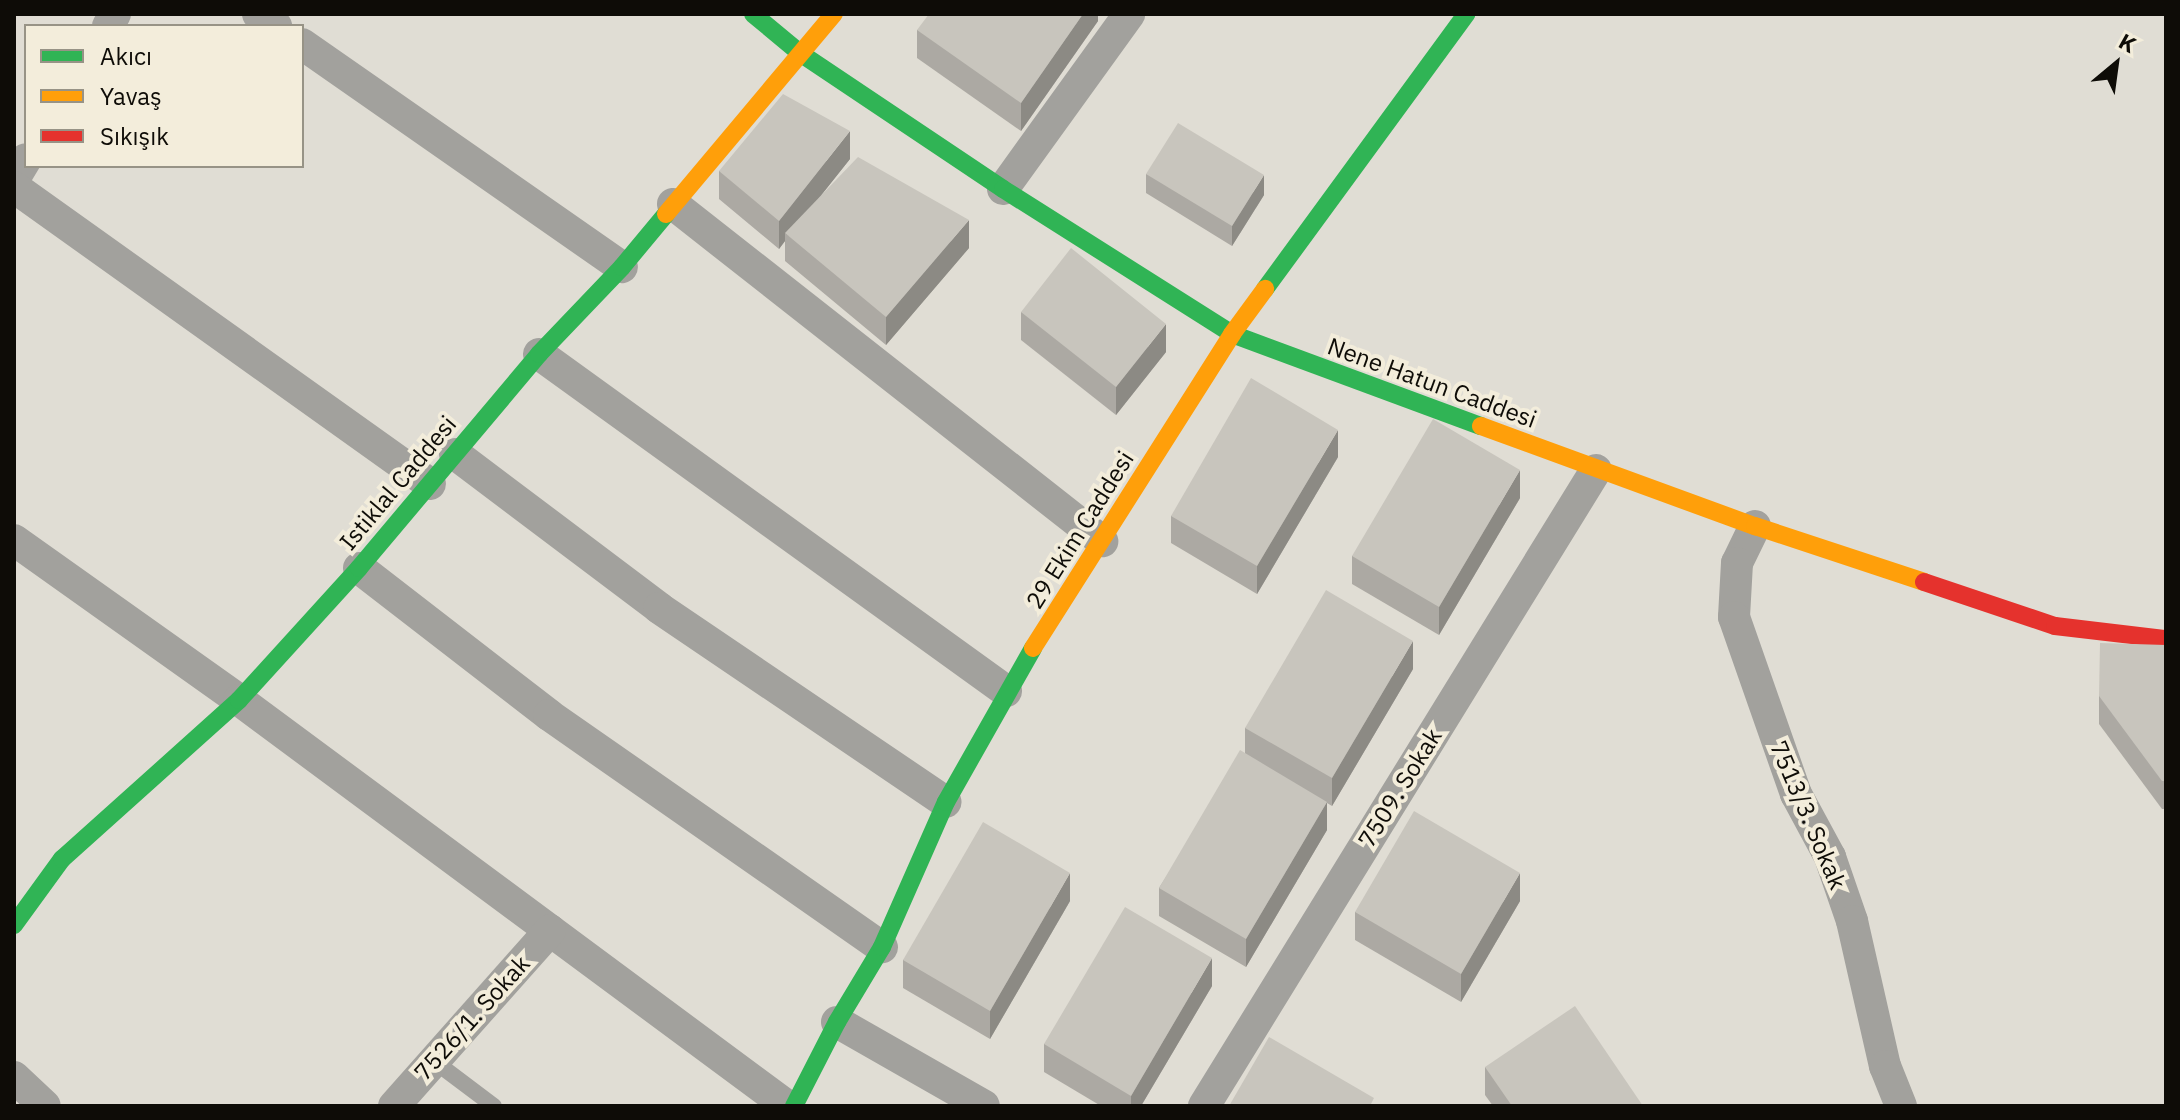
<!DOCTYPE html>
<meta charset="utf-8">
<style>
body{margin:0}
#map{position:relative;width:2180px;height:1120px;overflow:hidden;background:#e0ddd4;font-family:"IBM Plex Sans",sans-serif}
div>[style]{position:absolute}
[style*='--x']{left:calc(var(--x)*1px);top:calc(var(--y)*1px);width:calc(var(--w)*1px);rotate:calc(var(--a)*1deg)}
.lane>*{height:16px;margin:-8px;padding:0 8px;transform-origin:8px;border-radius:8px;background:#a2a19d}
.street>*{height:32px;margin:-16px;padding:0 16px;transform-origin:16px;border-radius:16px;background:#a2a19d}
.fast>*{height:18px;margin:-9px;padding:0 9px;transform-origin:9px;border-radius:9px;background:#30b455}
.slow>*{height:18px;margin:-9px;padding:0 9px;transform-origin:9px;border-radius:9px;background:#ff9f0a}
.jam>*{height:18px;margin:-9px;padding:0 9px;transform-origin:9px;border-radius:9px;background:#e5322d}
.wall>*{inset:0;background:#aca9a3}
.shaded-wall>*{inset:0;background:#8c8a84}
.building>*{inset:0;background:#c8c5bd}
span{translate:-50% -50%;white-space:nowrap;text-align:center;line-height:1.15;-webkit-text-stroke:8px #f3eddb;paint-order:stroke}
.street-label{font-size:24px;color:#0e0c07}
.frame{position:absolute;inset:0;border:16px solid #0e0c07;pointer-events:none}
.legend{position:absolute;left:24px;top:24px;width:280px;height:144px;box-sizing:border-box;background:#f3eddb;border:2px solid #979386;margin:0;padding:10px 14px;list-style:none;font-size:24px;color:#0e0c07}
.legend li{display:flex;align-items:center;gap:16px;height:40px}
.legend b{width:40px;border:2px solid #979386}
.north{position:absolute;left:2076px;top:24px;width:80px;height:80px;-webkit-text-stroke:6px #f3eddb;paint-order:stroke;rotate:29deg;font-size:22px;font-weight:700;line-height:32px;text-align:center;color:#0e0c07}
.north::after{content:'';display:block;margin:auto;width:28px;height:36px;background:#0e0c07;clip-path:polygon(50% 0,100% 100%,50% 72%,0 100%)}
</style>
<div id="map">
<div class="lane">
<i style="--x:434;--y:1061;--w:75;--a:36.9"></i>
</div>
<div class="street">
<i style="--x:258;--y:14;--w:22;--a:34"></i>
<i style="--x:108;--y:26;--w:14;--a:-60"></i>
<i style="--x:302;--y:44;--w:390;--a:34.9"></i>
<i style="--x:14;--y:179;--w:23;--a:-59"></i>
<i style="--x:14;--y:187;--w:511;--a:35.52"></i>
<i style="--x:1003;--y:189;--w:216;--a:-54.2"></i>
<i style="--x:673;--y:204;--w:546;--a:38.15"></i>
<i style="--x:539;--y:354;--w:576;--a:35.82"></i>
<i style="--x:455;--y:454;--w:256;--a:37"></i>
<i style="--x:659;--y:608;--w:346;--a:34.1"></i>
<i style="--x:1755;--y:526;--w:41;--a:115.9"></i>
<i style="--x:1737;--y:563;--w:54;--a:93.2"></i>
<i style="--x:1734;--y:617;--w:188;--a:70.7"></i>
<i style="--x:1796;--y:794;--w:72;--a:61.6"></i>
<i style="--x:1830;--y:857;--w:68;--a:71"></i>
<i style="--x:1852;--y:921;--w:149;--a:77.2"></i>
<i style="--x:1885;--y:1066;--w:43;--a:68.2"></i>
<i style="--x:14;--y:540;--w:276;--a:35.4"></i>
<i style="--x:239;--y:700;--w:682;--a:36.53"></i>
<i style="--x:359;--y:568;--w:240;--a:37.7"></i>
<i style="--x:549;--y:715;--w:406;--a:34.9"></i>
<i style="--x:837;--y:1022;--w:169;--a:29.7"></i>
<i style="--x:14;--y:1077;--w:42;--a:43.1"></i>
<i style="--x:394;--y:1106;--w:235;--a:-48.4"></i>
<i style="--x:1204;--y:1106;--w:747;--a:-58.35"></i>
</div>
<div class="fast">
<i style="--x:753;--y:14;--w:61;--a:39.7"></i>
<i style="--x:800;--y:53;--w:244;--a:33.8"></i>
<i style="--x:1003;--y:189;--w:271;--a:32.3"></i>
<i style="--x:1232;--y:334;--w:265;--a:20.3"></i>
<i style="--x:1265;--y:289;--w:341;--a:-53.8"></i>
<i style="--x:14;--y:925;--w:82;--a:-54"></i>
<i style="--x:62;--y:859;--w:238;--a:-41.9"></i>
<i style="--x:239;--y:700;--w:178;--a:-47.7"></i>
<i style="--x:359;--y:568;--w:280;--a:-49.9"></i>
<i style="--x:539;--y:354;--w:120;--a:-46.3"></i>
<i style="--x:622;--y:267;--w:69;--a:-50.3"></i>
<i style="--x:794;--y:1106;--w:94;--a:-62.9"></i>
<i style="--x:837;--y:1022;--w:87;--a:-59"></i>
<i style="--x:882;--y:947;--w:158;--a:-66.2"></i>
<i style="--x:946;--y:802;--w:177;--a:-60.5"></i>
</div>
<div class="slow">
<i style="--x:666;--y:214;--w:261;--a:-50"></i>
<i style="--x:1481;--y:426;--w:292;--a:20.1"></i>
<i style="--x:1755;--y:526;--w:178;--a:18.3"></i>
<i style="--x:1033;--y:648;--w:372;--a:-57.6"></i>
<i style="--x:1232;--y:334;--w:56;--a:-53.7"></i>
</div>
<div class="jam">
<i style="--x:1924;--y:582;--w:138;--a:18.6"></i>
<i style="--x:2055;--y:626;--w:112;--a:6.7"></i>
</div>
<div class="wall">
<i style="clip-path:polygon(1098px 14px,1098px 21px,1021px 131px,917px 58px,917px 30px)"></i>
<i style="clip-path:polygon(850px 159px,821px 195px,969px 248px,886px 345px,785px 261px,785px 241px,779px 249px,719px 199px,719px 171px)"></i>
<i style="clip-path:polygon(1146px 174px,1264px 195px,1232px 246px,1146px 193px)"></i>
<i style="clip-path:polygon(1021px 312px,1166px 352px,1116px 415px,1021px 340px)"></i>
<i style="clip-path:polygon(1338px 457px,1257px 594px,1171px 543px,1171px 516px)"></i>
<i style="clip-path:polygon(1520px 498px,1439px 635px,1352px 584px,1352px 556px)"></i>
<i style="clip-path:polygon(2166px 645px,2166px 809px,2162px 809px,2099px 724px,2099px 696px)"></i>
<i style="clip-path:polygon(1413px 669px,1332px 806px,1327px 803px,1327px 830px,1246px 967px,1159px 916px,1159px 888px,1245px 754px,1245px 728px)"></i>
<i style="clip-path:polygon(1070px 901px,990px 1039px,903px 988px,903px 960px)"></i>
<i style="clip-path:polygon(1520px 901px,1461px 1002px,1355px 940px,1355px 912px)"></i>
<i style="clip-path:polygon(1212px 986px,1141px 1106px,1101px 1106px,1044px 1072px,1044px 1044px)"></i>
<i style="clip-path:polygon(1485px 1067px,1643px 1106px,1493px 1106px,1485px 1095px)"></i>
</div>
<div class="shaded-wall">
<i style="clip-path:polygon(1083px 14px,1098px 14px,1098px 21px,1021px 131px,1021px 103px)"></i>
<i style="clip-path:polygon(850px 131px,850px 159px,789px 236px,785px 233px,785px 241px,779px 249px,779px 221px)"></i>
<i style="clip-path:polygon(1264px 175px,1264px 195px,1232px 246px,1232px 226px)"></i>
<i style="clip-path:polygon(969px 220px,969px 248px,886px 345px,886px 317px)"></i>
<i style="clip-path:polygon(1166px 324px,1166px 352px,1116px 415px,1116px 387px)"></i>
<i style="clip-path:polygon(1338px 430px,1338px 457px,1257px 594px,1257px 566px)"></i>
<i style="clip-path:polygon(1520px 470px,1520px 498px,1439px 635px,1439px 607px)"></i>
<i style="clip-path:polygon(1413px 641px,1413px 669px,1332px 806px,1332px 778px)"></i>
<i style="clip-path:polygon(1327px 802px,1327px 830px,1246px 967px,1246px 939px)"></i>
<i style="clip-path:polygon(1070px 873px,1070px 901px,990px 1039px,990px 1011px)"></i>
<i style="clip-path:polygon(1520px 873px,1520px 901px,1461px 1002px,1461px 974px)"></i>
<i style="clip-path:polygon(1212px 958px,1212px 986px,1141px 1106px,1131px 1106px,1131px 1096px)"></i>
</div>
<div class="building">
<i style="clip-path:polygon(929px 14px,1083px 14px,1021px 103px,917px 30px)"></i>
<i style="clip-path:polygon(783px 94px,850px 131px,779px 221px,719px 171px)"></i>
<i style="clip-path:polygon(1178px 123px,1264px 175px,1232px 226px,1146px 174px)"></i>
<i style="clip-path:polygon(858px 157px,969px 220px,886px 317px,785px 233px)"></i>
<i style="clip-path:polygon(1071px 248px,1166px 324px,1116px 387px,1021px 312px)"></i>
<i style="clip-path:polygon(1251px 378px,1338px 430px,1257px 566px,1171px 516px)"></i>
<i style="clip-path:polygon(1433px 419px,1520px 470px,1439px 607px,1352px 556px)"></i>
<i style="clip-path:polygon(1326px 590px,1413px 641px,1332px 778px,1245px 728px)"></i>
<i style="clip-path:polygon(2100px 643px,2166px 645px,2166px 781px,2162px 781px,2099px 696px)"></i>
<i style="clip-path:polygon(1240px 750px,1327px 802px,1246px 939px,1159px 888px)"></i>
<i style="clip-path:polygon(1414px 811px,1520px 873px,1461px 974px,1355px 912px)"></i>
<i style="clip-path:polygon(983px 822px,1070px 873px,990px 1011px,903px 960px)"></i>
<i style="clip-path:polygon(1125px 907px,1212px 958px,1131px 1096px,1044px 1044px)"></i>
<i style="clip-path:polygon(1575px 1006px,1643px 1106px,1512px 1106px,1485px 1067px)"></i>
<i style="clip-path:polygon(1269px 1037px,1374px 1098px,1370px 1106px,1229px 1106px)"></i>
</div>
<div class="street-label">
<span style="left:1432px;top:383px;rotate:20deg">Nene Hatun Caddesi</span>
<span style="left:398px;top:483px;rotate:-50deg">Istiklal Caddesi</span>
<span style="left:1080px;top:530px;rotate:-58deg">29 Ekim Caddesi</span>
<span style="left:1400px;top:788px;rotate:-58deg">7509. Sokak</span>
<span style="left:1808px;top:815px;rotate:67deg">7513/3. Sokak</span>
<span style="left:472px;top:1018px;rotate:-48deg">7526/1. Sokak</span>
</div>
<div class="frame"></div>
<ul class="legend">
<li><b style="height:10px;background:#30b455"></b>Akıcı</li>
<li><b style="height:10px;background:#ff9f0a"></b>Yavaş</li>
<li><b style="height:10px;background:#e5322d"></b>Sıkışık</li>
</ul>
<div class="north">K</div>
</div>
